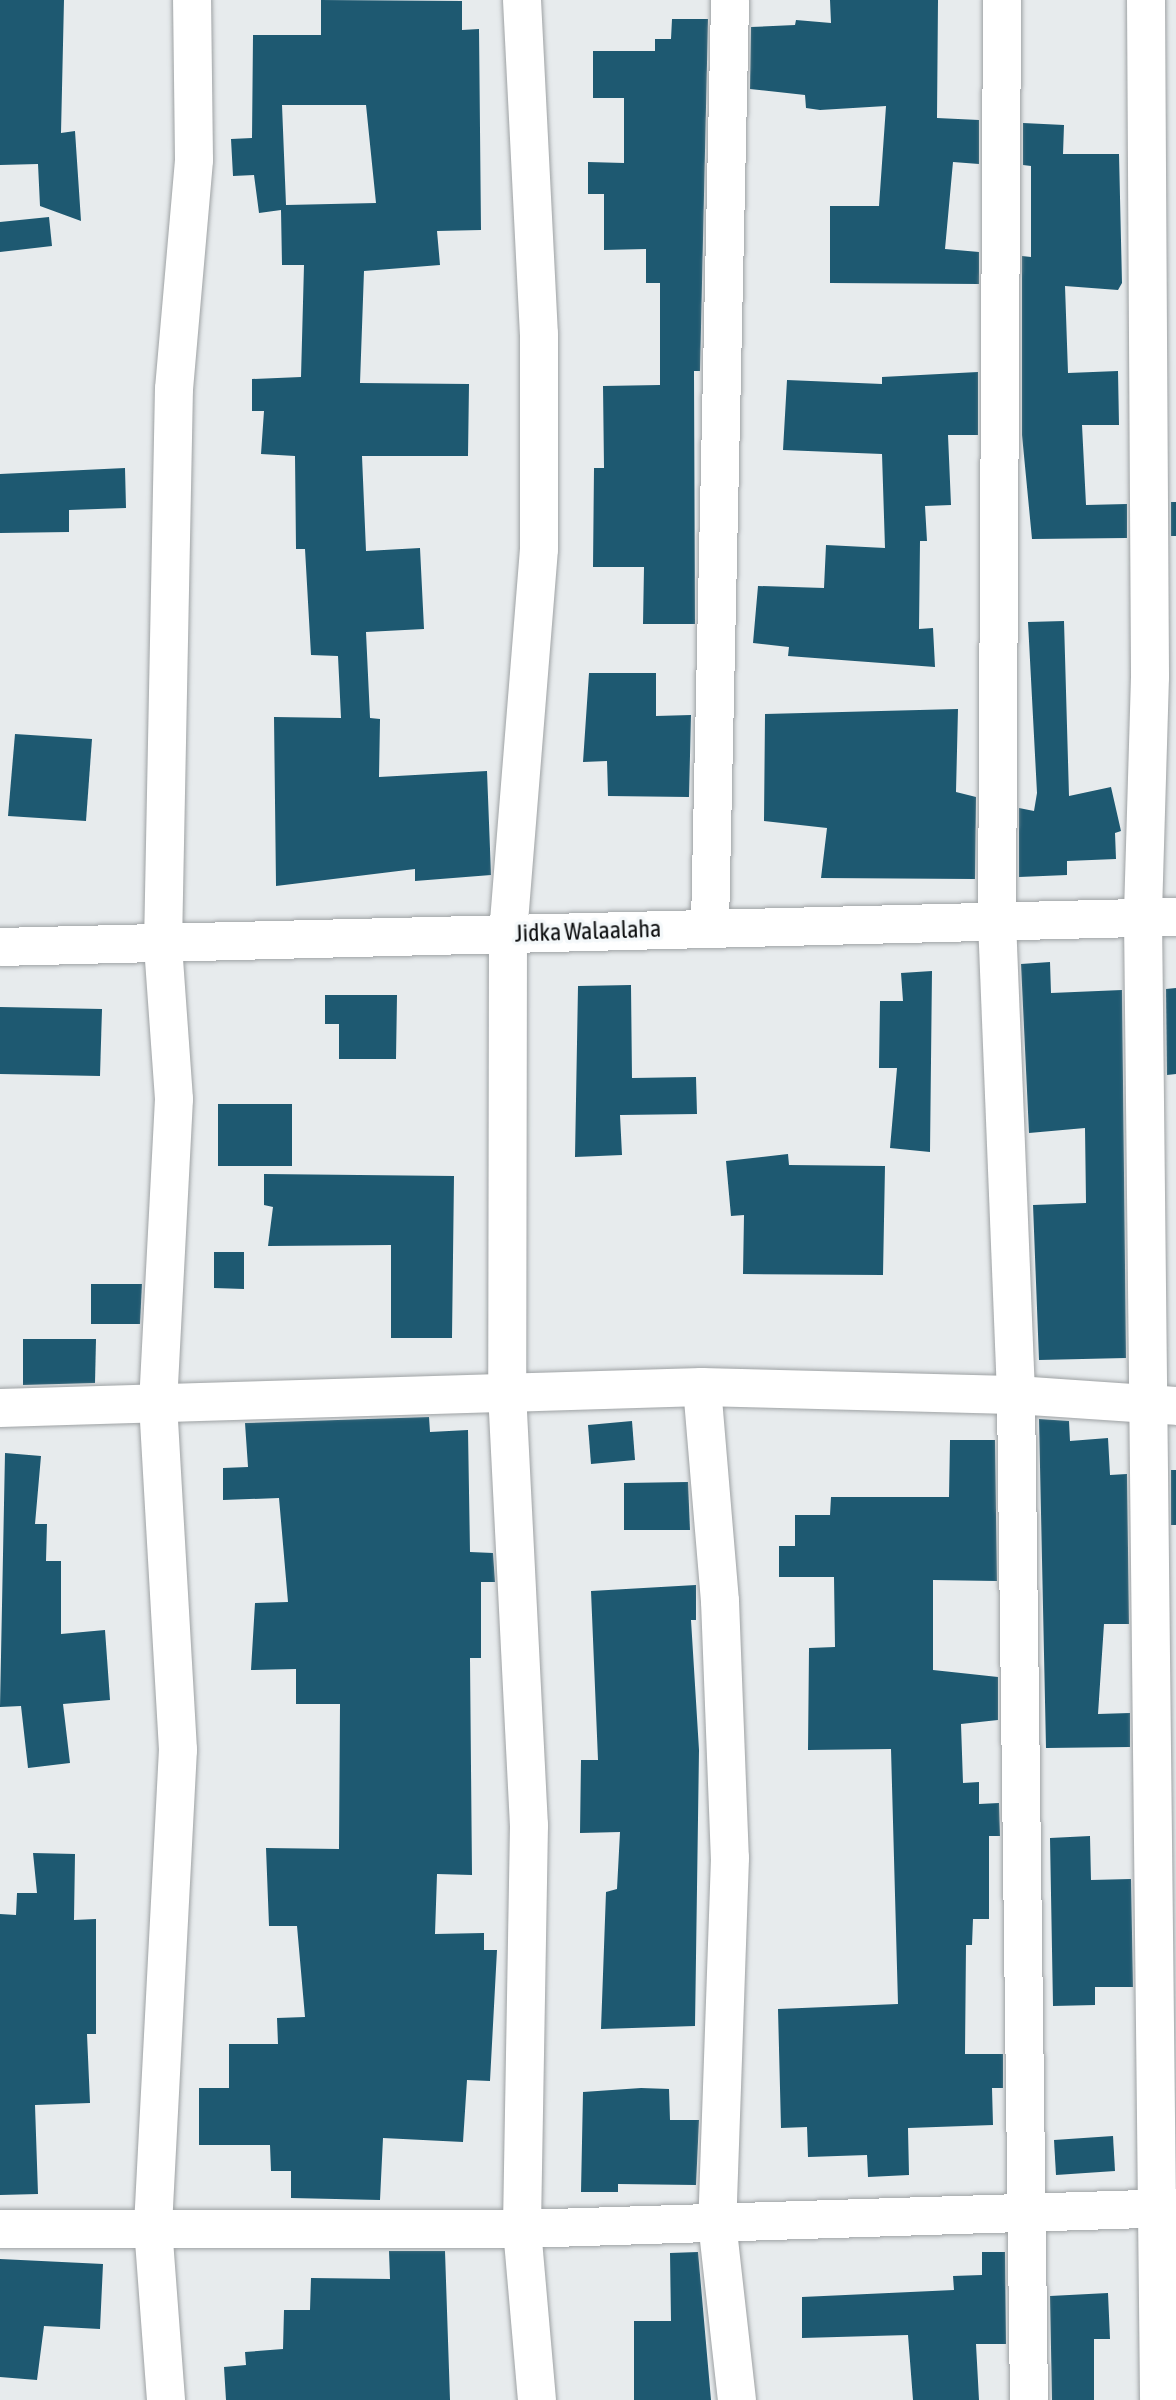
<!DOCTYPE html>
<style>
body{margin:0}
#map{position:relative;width:1176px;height:2400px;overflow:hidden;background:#e7ebed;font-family:"Asap Condensed",sans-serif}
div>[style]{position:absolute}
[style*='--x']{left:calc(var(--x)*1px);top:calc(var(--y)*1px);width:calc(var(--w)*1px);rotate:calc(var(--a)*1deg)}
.building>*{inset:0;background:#1e5971}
.roads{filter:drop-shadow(0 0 2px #9ea2a4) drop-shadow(0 0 2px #9ea2a4)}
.minor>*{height:38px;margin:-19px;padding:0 19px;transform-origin:19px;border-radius:19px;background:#fff}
span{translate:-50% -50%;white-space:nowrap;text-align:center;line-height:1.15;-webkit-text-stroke:7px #f4f8fa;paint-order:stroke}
.street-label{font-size:24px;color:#0b0c0d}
</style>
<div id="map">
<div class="building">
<i style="clip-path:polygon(0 0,64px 0,61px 133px,75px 131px,81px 221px,40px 206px,38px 164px,0 165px)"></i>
<i style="clip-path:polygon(evenodd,321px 0,462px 1px,462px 30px,479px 29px,481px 230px,437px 231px,440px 265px,364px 271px,360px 383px,469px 384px,468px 456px,362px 456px,366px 551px,420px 548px,424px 629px,366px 632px,370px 718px,380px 719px,379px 777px,487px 771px,491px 875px,415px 881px,415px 869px,276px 886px,274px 717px,341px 718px,338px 656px,311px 655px,305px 549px,296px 549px,295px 456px,261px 454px,264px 411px,252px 411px,252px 379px,301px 377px,304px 265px,282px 265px,281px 210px,259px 213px,254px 175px,233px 176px,231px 139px,252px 138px,253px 35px,321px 35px,321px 0,282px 105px,366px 105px,376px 203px,286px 205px,282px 105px)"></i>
<i style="clip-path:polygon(830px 0,938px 0,937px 118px,979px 120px,979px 164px,953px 162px,945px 249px,979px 252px,979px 284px,830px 283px,830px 206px,879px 206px,886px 106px,820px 110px,806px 108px,805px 95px,750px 89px,751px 27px,795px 25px,796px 20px,831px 23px)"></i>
<i style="clip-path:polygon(672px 19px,708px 19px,700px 371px,694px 371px,695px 624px,643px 624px,644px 567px,593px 567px,594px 468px,604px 468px,603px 386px,660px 385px,660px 283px,646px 283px,646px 249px,604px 250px,604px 194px,588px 194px,588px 162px,624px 163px,624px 98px,593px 98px,593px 51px,655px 51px,655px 39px,671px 39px)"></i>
<i style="clip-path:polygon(1023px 123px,1064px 125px,1063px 154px,1119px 154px,1122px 283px,1118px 290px,1065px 286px,1068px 373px,1118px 371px,1119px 425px,1082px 425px,1086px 505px,1127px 504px,1127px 538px,1032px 539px,1022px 435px,1022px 256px,1031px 257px,1031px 166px,1023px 165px)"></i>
<i style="clip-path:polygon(49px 217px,52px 246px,0 252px,0 222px)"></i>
<i style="clip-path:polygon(978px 372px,978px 435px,948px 435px,951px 505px,925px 506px,927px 541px,920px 541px,919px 629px,933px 628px,935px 667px,788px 656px,789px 647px,753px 643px,758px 586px,824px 588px,826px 545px,885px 548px,882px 454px,783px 450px,787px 380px,882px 384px,882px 377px)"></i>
<i style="clip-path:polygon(125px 468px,126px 508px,69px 510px,69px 532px,0 533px,0 474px)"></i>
<i style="clip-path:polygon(1171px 502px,1176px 502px,1176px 536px,1171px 536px)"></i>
<i style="clip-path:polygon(1064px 621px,1069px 796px,1111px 787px,1121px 831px,1115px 833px,1116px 859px,1067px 861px,1067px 875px,1019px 877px,1019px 808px,1034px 811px,1037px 793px,1028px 622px)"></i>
<i style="clip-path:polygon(589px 673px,656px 673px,656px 716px,691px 715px,689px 797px,608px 796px,607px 761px,583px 762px)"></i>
<i style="clip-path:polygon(958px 709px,956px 792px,976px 797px,975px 879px,821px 878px,827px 828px,764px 821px,765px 714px)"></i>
<i style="clip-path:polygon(15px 734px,92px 739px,86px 821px,8px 816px)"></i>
<i style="clip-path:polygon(1050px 962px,1051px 993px,1122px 990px,1126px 1358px,1039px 1360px,1033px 1205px,1086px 1203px,1085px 1128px,1029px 1133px,1021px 964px)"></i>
<i style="clip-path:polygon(932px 971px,930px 1152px,890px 1148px,897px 1068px,879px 1068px,880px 1001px,903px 1001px,901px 973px)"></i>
<i style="clip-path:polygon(631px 985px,632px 1078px,696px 1077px,697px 1114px,620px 1115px,622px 1155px,575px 1157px,578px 986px)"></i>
<i style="clip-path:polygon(1176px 988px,1176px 1074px,1167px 1075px,1166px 989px)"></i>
<i style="clip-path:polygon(325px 995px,397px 995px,396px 1059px,339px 1059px,339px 1024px,325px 1024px)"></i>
<i style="clip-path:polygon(0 1007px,102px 1009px,100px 1076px,0 1074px)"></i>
<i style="clip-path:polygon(218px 1104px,292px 1104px,292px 1166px,218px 1166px)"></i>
<i style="clip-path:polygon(788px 1154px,789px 1165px,885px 1166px,883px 1275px,743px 1274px,744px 1215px,731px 1216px,726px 1161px)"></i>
<i style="clip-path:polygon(264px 1174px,454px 1176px,452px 1338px,391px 1338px,391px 1245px,268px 1246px,273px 1207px,264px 1205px)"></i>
<i style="clip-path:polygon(214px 1252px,244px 1252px,244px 1289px,214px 1288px)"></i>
<i style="clip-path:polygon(91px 1284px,142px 1284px,140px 1324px,91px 1324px)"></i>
<i style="clip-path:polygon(23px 1339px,96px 1339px,95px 1383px,23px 1385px)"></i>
<i style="clip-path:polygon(429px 1417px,430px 1432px,468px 1430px,470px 1552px,493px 1553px,495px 1582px,481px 1582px,481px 1658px,470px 1658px,472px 1875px,437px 1874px,435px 1934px,484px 1933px,484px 1950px,497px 1950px,490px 2081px,467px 2080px,463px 2142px,383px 2138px,380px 2200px,291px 2198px,291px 2171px,271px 2171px,270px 2145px,199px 2145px,199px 2088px,229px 2088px,229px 2044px,278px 2044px,277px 2018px,305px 2017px,297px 1926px,269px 1926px,266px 1848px,339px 1849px,340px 1704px,296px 1704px,296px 1669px,251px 1670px,255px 1603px,288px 1602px,279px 1498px,223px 1500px,223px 1468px,248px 1467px,245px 1423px)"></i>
<i style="clip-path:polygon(1039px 1419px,1069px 1421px,1070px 1441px,1108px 1438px,1110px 1475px,1127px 1474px,1129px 1624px,1104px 1624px,1098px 1714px,1130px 1713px,1130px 1747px,1046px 1748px)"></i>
<i style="clip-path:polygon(632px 1421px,635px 1460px,591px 1464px,588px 1425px)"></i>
<i style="clip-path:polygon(950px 1440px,995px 1440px,997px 1581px,933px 1580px,933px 1670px,998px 1677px,998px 1720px,961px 1724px,963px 1783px,979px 1782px,979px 1804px,999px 1803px,1000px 1836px,989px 1836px,989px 1919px,973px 1919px,972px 1945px,966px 1945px,965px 2054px,1003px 2054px,1003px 2088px,992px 2088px,993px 2125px,908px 2128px,909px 2175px,868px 2177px,867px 2155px,808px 2157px,807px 2127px,781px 2128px,778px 2009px,898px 2004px,891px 1749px,808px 1750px,809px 1648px,835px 1647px,834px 1577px,779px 1577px,779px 1546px,795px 1546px,795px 1515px,830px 1515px,831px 1497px,949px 1497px)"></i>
<i style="clip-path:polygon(5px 1453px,41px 1456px,35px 1524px,47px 1524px,46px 1561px,61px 1561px,61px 1634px,105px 1630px,110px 1700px,63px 1704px,70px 1763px,28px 1768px,21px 1706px,0 1707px)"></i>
<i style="clip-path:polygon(1171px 1470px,1176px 1470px,1176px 1525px,1171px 1525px)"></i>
<i style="clip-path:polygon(688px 1482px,690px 1530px,624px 1530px,624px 1483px)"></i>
<i style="clip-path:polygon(696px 1585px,696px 1620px,691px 1620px,699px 1750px,695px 2026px,601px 2029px,606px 1892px,617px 1889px,620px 1832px,580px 1833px,581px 1760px,598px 1760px,591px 1591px)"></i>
<i style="clip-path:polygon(1090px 1836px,1091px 1880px,1131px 1879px,1133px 1987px,1095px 1987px,1095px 2005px,1053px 2006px,1050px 1838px)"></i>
<i style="clip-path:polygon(33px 1853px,75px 1854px,74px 1920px,96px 1919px,96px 2034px,87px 2034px,90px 2103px,35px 2105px,38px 2194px,0 2195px,0 1914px,16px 1915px,17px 1893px,37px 1893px)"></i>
<i style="clip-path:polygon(641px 2088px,669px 2089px,670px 2120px,699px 2120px,696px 2185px,618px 2184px,618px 2192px,581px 2192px,583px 2092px)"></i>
<i style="clip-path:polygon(1113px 2136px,1115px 2171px,1056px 2175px,1054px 2140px)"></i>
<i style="clip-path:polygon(389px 2251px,445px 2251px,450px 2400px,226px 2400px,224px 2367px,246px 2365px,245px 2352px,283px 2349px,284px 2310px,310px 2310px,311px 2278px,390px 2279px)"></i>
<i style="clip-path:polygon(698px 2252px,711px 2400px,634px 2400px,634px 2321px,671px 2321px,670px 2253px)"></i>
<i style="clip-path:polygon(982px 2252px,1005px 2252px,1006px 2344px,976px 2344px,979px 2400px,913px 2400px,908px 2335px,802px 2338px,802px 2297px,954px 2290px,953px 2276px,982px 2275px)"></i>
<i style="clip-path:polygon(0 2259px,103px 2264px,100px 2329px,44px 2326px,37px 2380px,0 2377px)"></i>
<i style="clip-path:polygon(1108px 2293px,1110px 2339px,1094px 2339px,1094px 2400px,1052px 2400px,1050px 2296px)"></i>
</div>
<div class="roads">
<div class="minor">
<i style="--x:522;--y:0;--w:334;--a:87.1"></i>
<i style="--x:539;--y:334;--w:215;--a:90"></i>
<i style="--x:539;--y:549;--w:386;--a:94.6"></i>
<i style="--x:508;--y:934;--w:458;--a:90.1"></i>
<i style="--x:507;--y:1392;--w:434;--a:87.1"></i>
<i style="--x:529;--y:1825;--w:404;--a:91"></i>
<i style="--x:522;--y:2229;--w:172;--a:85"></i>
<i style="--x:1002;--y:0;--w:921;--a:90.31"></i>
<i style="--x:997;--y:921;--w:474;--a:87.7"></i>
<i style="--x:1016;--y:1395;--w:1005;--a:89.26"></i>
<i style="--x:1146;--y:0;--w:677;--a:89.66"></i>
<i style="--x:1150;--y:677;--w:240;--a:91.7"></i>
<i style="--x:1143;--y:917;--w:1483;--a:89.38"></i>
<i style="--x:710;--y:926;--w:926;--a:-88.76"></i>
<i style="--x:0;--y:947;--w:1176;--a:-1.46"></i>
<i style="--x:702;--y:1387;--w:215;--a:85.2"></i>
<i style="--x:720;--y:1601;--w:257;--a:87.8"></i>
<i style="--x:730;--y:1858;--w:364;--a:92"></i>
<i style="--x:717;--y:2222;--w:179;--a:83.6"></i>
<i style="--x:0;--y:1408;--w:702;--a:-1.71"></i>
<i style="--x:702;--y:1387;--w:314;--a:1.5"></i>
<i style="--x:1016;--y:1395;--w:160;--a:3.9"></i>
<i style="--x:0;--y:2229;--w:522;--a:0"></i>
<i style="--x:522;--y:2229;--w:654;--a:-1.84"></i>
<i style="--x:166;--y:2400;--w:174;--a:-94.3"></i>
<i style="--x:153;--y:2226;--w:477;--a:-87"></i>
<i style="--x:178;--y:1750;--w:347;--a:-93.3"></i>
<i style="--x:158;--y:1404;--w:305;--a:-87"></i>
<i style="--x:174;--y:1099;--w:154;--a:-94.1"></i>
<i style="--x:163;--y:945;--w:556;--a:-88.87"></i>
<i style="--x:174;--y:389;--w:230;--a:-85"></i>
<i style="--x:194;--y:160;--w:160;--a:-90.7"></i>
</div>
</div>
<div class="street-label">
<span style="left:588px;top:931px;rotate:-2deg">Jidka Walaalaha</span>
</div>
</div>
